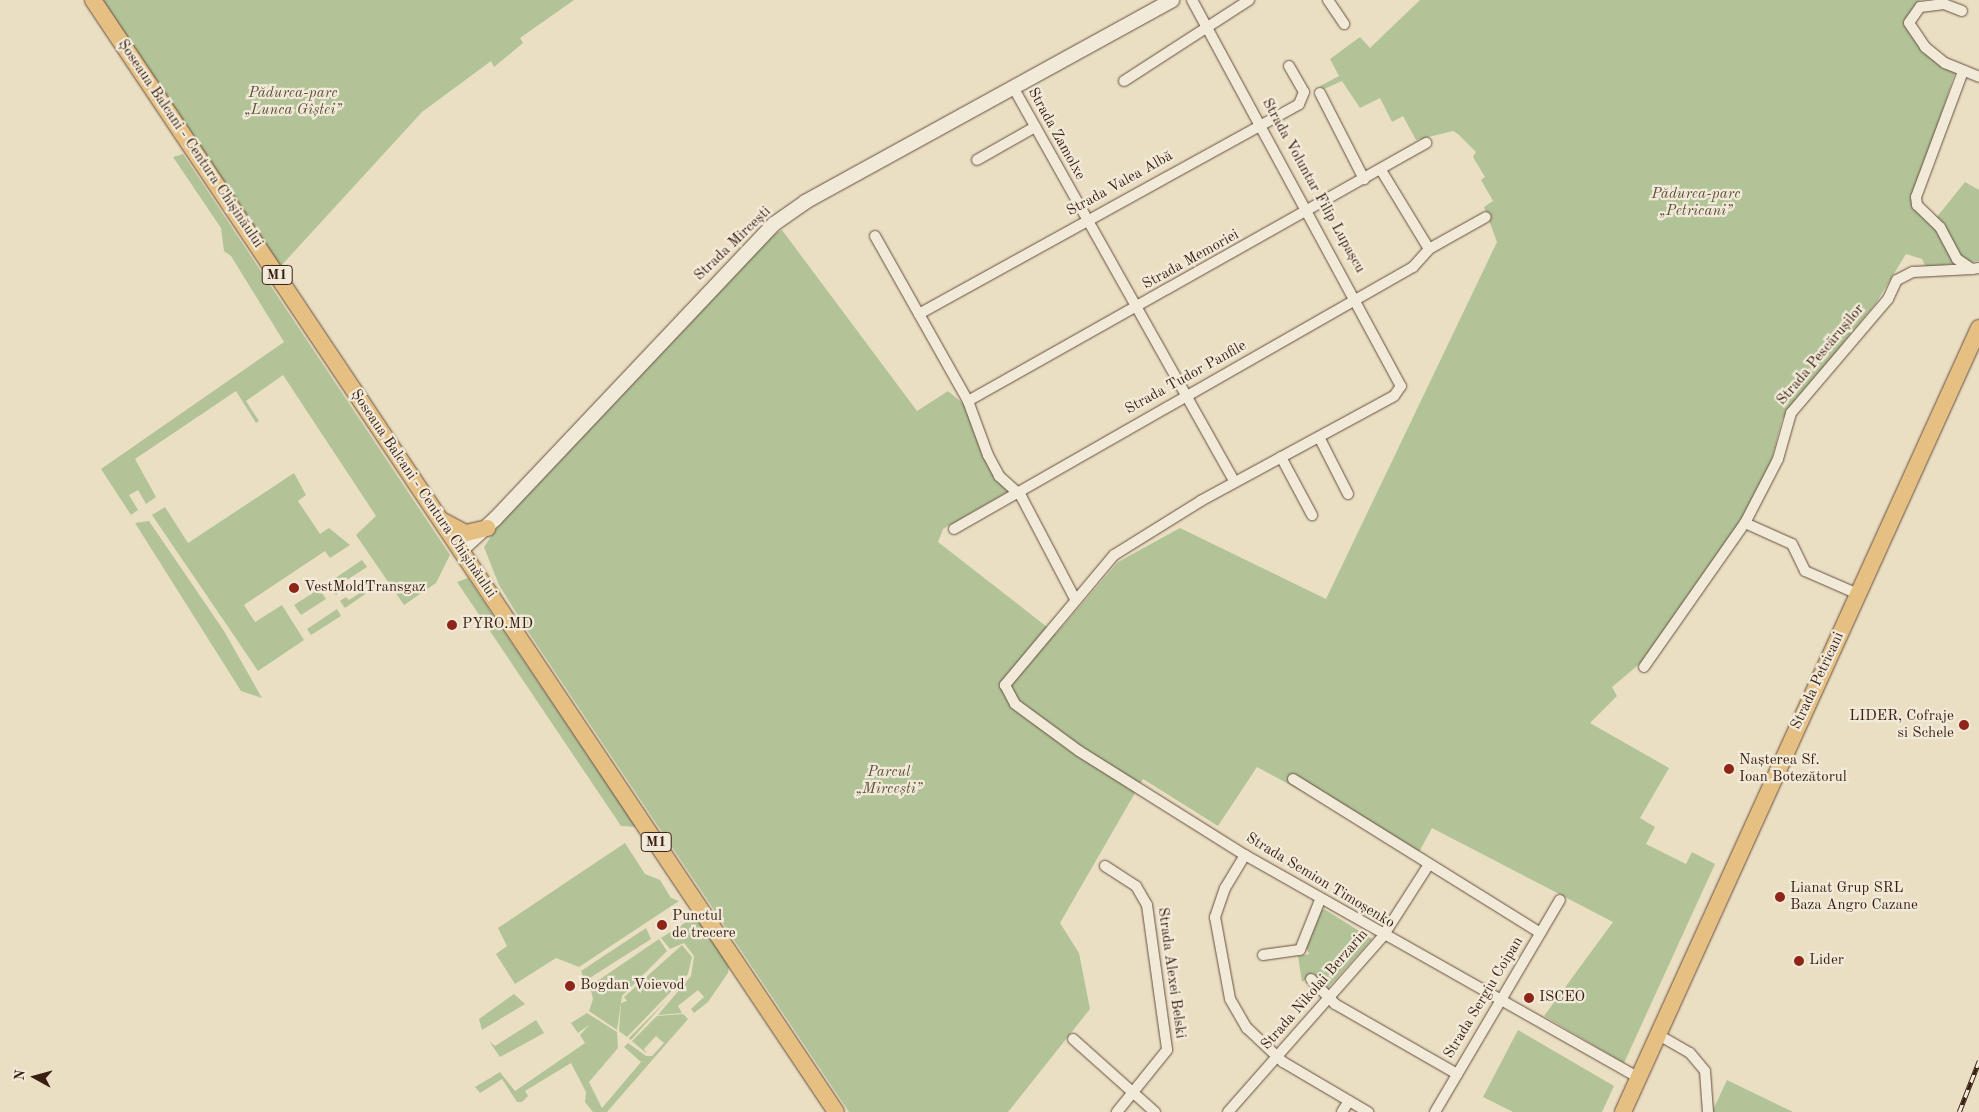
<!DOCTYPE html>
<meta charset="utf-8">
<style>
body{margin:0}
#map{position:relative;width:1979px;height:1112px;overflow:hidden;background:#ebdfc3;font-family:"Old Standard TT",serif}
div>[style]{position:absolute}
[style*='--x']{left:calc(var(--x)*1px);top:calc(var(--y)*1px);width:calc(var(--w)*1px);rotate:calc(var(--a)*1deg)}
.green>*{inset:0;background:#b2c398}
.roads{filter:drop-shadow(0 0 1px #664e3f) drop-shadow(0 0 1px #664e3f)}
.minor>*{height:10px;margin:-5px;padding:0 5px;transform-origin:5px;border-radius:5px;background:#f2ead8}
.secondary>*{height:14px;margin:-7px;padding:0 7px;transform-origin:7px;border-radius:7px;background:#f2ead8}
.primary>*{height:16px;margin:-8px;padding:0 8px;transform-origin:8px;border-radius:8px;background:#e6c082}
.trunk>*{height:16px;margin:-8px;padding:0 8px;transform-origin:8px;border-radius:8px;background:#e6c082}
.rail>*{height:4.5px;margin-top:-2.25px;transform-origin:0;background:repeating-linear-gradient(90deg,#f2ead8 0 8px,#391e13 0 16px);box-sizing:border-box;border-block:1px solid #391e13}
.dots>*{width:14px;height:14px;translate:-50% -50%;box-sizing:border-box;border:2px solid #f2ead8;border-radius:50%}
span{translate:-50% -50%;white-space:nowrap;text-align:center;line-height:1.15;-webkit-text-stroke:4.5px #f2ead8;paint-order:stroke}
.shield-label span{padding:1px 4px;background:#f2ead8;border:1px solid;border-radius:4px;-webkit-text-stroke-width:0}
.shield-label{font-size:14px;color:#391e13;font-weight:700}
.park-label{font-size:15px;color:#5d503b;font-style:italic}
.street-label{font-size:15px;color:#391e13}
.poi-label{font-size:15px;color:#391e13}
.left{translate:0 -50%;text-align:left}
.right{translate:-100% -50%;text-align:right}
.north{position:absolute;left:10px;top:1052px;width:50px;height:50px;-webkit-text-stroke:4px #f2ead8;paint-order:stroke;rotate:277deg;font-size:14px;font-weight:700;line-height:20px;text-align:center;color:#391e13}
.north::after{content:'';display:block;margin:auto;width:18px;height:22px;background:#391e13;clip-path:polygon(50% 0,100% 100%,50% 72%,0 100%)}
</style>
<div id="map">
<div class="green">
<i style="clip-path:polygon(102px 0,574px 0,520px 38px,523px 43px,494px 67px,491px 61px,422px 112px,280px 267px)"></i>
<i style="clip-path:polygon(1420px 0,1920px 0,1905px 23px,1955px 72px,1912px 204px,1932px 223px,1965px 182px,1979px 190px,1979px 261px,1926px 267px,1922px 259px,1906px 254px,1876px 303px,1782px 419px,1768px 474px,1743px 521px,1643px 661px,1612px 687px,1617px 696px,1590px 723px,1669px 768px,1640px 818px,1655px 827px,1646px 844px,1686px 864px,1692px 852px,1715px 864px,1624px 1063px,1544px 1016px,1613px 922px,1432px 828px,1418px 854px,1257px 767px,1218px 826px,1143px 779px,1060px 923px,1079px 953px,1090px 1009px,1008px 1112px,849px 1112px,525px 627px,499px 585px,484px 547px,506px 514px,760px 242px,782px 230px,917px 411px,948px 391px,966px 406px,980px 442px,1009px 491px,943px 529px,938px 542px,1056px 634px,1118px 562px,1180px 528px,1326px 599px,1497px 242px,1484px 207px,1493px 201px,1481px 180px,1485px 177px,1473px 157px,1476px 152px,1458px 134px,1453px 131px,1416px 140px,1403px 116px,1392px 122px,1380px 98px,1360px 108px,1342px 81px,1324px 89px,1320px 86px,1339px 76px,1330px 59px,1360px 37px,1370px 48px)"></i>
<i style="clip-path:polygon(183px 154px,450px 555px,436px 583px,404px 605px,356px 535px,376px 516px,283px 375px,246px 401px,259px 421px,256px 423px,236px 391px,135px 459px,156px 497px,146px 504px,138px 490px,129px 495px,138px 510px,131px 515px,101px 469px,284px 342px,231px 256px,224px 251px,221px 228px,173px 157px)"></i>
<i style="clip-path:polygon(294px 473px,306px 495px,298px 501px,320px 534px,329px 528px,350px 545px,330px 558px,325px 551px,244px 605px,255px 622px,282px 605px,304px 640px,258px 671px,152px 515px,165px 507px,188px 543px)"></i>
<i style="clip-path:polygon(149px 521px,224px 631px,262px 698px,241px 691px,135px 523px)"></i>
<i style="clip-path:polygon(362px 560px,367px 567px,339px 585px,342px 590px,336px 595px,328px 583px)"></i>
<i style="clip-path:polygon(468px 578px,636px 827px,621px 826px,457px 582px)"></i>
<i style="clip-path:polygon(372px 585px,374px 588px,345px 608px,340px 601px,346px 597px,349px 600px)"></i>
<i style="clip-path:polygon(319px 589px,326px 599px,301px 615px,294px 605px)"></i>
<i style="clip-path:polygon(337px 609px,341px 616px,311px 635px,307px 629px)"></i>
<i style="clip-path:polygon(625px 843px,645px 874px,660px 880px,671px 898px,679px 901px,579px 967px,556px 958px,515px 984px,496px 954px,507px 946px,498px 928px)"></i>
<i style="clip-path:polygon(1324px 909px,1372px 939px,1328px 988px,1313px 973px,1302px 982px,1298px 956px,1309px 954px,1306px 947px,1317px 912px)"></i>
<i style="clip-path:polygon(691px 919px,698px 919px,729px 966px,728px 973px,708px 1002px,694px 1013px,691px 1009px,704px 997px,698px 990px,678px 1006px,682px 1013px,658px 1015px,691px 976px,694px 956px,684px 943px,670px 949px,661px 938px)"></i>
<i style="clip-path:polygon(646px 928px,651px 939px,585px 981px,581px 971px)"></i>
<i style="clip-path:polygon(659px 939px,667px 951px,622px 996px,617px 1030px,589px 1011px,593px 999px,590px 986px)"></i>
<i style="clip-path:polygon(682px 945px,692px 957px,688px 974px,627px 1037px,619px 1031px,621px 1003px,627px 1001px,624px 997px)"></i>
<i style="clip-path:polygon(514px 994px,525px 1004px,482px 1030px,479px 1019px)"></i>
<i style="clip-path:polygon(667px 1000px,631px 1040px,629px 1039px,629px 1038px)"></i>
<i style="clip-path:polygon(587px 1013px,617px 1032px,618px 1048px,589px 1082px,602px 1108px,641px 1062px,624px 1047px,628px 1043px,646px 1056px,652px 1056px,664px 1043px,656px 1036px,644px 1049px,646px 1053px,632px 1041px,657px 1016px,683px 1014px,688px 1019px,607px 1112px,593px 1112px,585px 1102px,586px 1092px,571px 1063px,525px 1091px,528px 1096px,522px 1102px,517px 1102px,502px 1079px,480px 1093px,475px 1087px,500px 1072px,515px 1091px,585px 1043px,580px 1035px,589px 1025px,578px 1033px,571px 1023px)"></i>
<i style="clip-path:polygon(536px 1020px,544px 1033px,500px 1057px,489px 1041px,495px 1046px)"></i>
<i style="clip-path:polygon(1518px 1030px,1614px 1086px,1602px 1112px,1513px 1112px,1483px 1097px)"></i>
<i style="clip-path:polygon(1727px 1080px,1793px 1112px,1712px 1112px)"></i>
</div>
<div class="roads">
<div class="minor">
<i style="--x:1192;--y:0;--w:439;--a:61.6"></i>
<i style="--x:1401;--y:386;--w:12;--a:125"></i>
<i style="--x:1394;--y:396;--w:220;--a:151.5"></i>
<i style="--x:1201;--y:501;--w:102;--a:148.2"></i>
<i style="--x:1114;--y:555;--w:170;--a:130"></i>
<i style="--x:1005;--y:685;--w:21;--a:62"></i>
<i style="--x:1015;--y:704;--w:79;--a:36.3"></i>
<i style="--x:1079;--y:751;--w:196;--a:32.1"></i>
<i style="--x:1245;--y:855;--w:451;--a:29.5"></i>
<i style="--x:1328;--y:0;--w:29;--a:56"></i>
<i style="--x:1962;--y:11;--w:19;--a:-159"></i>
<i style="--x:1944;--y:4;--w:24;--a:173"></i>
<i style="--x:1920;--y:7;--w:19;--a:125"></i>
<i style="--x:1909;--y:23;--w:29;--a:56"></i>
<i style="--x:1925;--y:47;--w:26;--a:39"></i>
<i style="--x:1945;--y:63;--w:37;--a:22"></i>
<i style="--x:1962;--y:74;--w:131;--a:110.5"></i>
<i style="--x:1916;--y:197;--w:8;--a:83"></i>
<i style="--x:1917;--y:205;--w:32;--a:44"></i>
<i style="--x:1940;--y:227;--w:36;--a:62"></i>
<i style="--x:1957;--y:259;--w:18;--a:34"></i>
<i style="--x:1972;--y:269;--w:7;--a:-8"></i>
<i style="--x:1124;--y:81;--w:149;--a:-32.9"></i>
<i style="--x:1013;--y:87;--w:453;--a:60.7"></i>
<i style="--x:1320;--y:93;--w:97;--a:62.9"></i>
<i style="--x:977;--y:160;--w:67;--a:-29.6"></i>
<i style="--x:1381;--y:170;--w:92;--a:58.7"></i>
<i style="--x:875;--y:236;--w:189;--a:60.6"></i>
<i style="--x:968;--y:401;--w:58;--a:69.7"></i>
<i style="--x:988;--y:455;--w:24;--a:62"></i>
<i style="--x:999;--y:476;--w:30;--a:42"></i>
<i style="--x:1021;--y:496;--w:116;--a:62.3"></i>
<i style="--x:919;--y:314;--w:434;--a:-28.9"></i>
<i style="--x:1299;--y:104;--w:13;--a:-67"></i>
<i style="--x:1304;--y:92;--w:30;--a:-120"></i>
<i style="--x:968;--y:401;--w:526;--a:-29.39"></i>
<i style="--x:1319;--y:437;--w:64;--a:63"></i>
<i style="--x:1281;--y:457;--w:66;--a:61.9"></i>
<i style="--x:1745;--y:523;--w:51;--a:24.1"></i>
<i style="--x:1792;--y:544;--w:30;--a:64"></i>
<i style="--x:1805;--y:571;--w:58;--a:23.5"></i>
<i style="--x:954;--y:529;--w:529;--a:-29.72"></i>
<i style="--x:1413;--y:267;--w:24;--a:-48"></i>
<i style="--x:1429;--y:249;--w:65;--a:-29.3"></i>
<i style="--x:1644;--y:667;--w:176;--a:-55"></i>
<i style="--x:1745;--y:523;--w:72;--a:-62.7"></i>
<i style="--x:1778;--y:459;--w:48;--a:-74.2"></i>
<i style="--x:1791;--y:413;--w:150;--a:-49.6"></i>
<i style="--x:1888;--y:299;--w:21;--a:-65"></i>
<i style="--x:1897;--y:280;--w:18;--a:-27"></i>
<i style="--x:1913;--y:272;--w:59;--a:-2.9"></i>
<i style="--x:1293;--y:779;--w:291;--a:31.9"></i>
<i style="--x:1245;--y:855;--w:39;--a:121"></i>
<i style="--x:1225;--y:888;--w:31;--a:109"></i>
<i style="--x:1215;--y:917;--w:83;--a:79.6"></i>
<i style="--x:1230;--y:999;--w:34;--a:60"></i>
<i style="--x:1247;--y:1028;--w:50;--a:43.4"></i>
<i style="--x:1283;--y:1062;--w:99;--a:30.5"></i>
<i style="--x:1105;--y:866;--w:37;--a:33"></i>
<i style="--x:1136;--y:886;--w:22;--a:60"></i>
<i style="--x:1147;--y:905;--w:146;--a:82.1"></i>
<i style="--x:1167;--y:1050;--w:80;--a:128.9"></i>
<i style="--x:1263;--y:955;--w:37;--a:-8"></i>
<i style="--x:1300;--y:950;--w:54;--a:-68.2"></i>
<i style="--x:1311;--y:979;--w:35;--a:46"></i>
<i style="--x:1335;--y:1004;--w:141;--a:29.8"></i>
<i style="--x:1657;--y:1034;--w:38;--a:30"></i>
<i style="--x:1690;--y:1053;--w:23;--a:50"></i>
<i style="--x:1705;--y:1071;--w:41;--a:85.8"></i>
<i style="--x:1073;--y:1039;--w:110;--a:41.7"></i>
<i style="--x:1228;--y:1112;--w:235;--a:-48.6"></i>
<i style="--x:1383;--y:936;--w:83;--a:-57.3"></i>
<i style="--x:1342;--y:1112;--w:13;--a:-58"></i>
<i style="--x:1435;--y:1112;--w:246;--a:-59.5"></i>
</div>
<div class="secondary">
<i style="--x:461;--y:550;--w:46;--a:-42.4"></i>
<i style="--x:495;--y:519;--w:406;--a:-46.6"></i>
<i style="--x:774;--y:224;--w:38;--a:-35"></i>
<i style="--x:805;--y:202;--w:419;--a:-28.8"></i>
</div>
<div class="primary">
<i style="--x:1623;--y:1112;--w:861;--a:-65.58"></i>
</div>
<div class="trunk">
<i style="--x:93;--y:0;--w:1337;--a:56.25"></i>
<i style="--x:443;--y:521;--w:26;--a:28"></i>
<i style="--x:466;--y:533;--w:22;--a:-13"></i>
</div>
</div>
<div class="rail">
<i style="--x:1959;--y:1112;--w:55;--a:-68.6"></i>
</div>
<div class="dots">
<i style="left:294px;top:588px;background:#8f2418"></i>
<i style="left:452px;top:625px;background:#8f2418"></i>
<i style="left:1964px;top:725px;background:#8f2418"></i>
<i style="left:1729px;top:769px;background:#8f2418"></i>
<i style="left:1780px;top:897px;background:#8f2418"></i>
<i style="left:662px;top:925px;background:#8f2418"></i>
<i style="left:1799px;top:961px;background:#8f2418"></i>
<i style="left:570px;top:986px;background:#8f2418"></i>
<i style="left:1529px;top:998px;background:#8f2418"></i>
</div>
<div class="shield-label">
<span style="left:277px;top:275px">M1</span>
<span style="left:656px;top:842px">M1</span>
</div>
<div class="park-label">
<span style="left:293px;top:102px">Pădurea-parc<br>„Lunca Gîștei”</span>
<span style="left:1696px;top:203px">Pădurea-parc<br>„Petricani”</span>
<span style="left:889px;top:781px">Parcul<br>„Mircești”</span>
</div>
<div class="street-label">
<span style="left:1056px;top:134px;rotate:61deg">Strada Zamolxe</span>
<span style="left:190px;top:144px;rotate:56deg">Șoseaua Balcani - Centura Chișinăului</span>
<span style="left:1120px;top:184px;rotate:-29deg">Strada Valea Albă</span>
<span style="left:1313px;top:186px;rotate:61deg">Strada Voluntar Filip Lupașcu</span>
<span style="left:733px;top:244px;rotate:-44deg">Strada Mircești</span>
<span style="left:1191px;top:260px;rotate:-29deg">Strada Memoriei</span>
<span style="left:1821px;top:355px;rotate:-50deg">Strada Pescărușilor</span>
<span style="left:1186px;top:378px;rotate:-29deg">Strada Tudor Panfile</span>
<span style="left:423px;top:494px;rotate:56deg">Șoseaua Balcani - Centura Chișinăului</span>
<span style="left:1818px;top:681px;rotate:-65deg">Strada Petricani</span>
<span style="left:1320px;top:881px;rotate:31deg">Strada Semion Timoșenko</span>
<span style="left:1171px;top:973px;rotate:82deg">Strada Alexei Belski</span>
<span style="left:1315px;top:990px;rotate:-49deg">Strada Nikolai Berzarin</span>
<span style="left:1484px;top:998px;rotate:-59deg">Strada Sergiu Coipan</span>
</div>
<div class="poi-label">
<span class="left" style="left:304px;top:588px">VestMoldTransgaz</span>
<span class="left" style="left:462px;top:625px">PYRO.MD</span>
<span class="right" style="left:1954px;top:725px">LIDER, Cofraje<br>si Schele</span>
<span class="left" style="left:1739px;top:769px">Nașterea Sf.<br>Ioan Botezătorul</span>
<span class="left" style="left:1790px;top:897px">Lianat Grup SRL<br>Baza Angro Cazane</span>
<span class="left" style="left:672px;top:925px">Punctul<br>de trecere</span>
<span class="left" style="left:1809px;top:961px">Lider</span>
<span class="left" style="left:580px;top:986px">Bogdan Voievod</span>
<span class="left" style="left:1539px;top:998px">ISCEO</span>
</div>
<div class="north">N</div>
</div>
